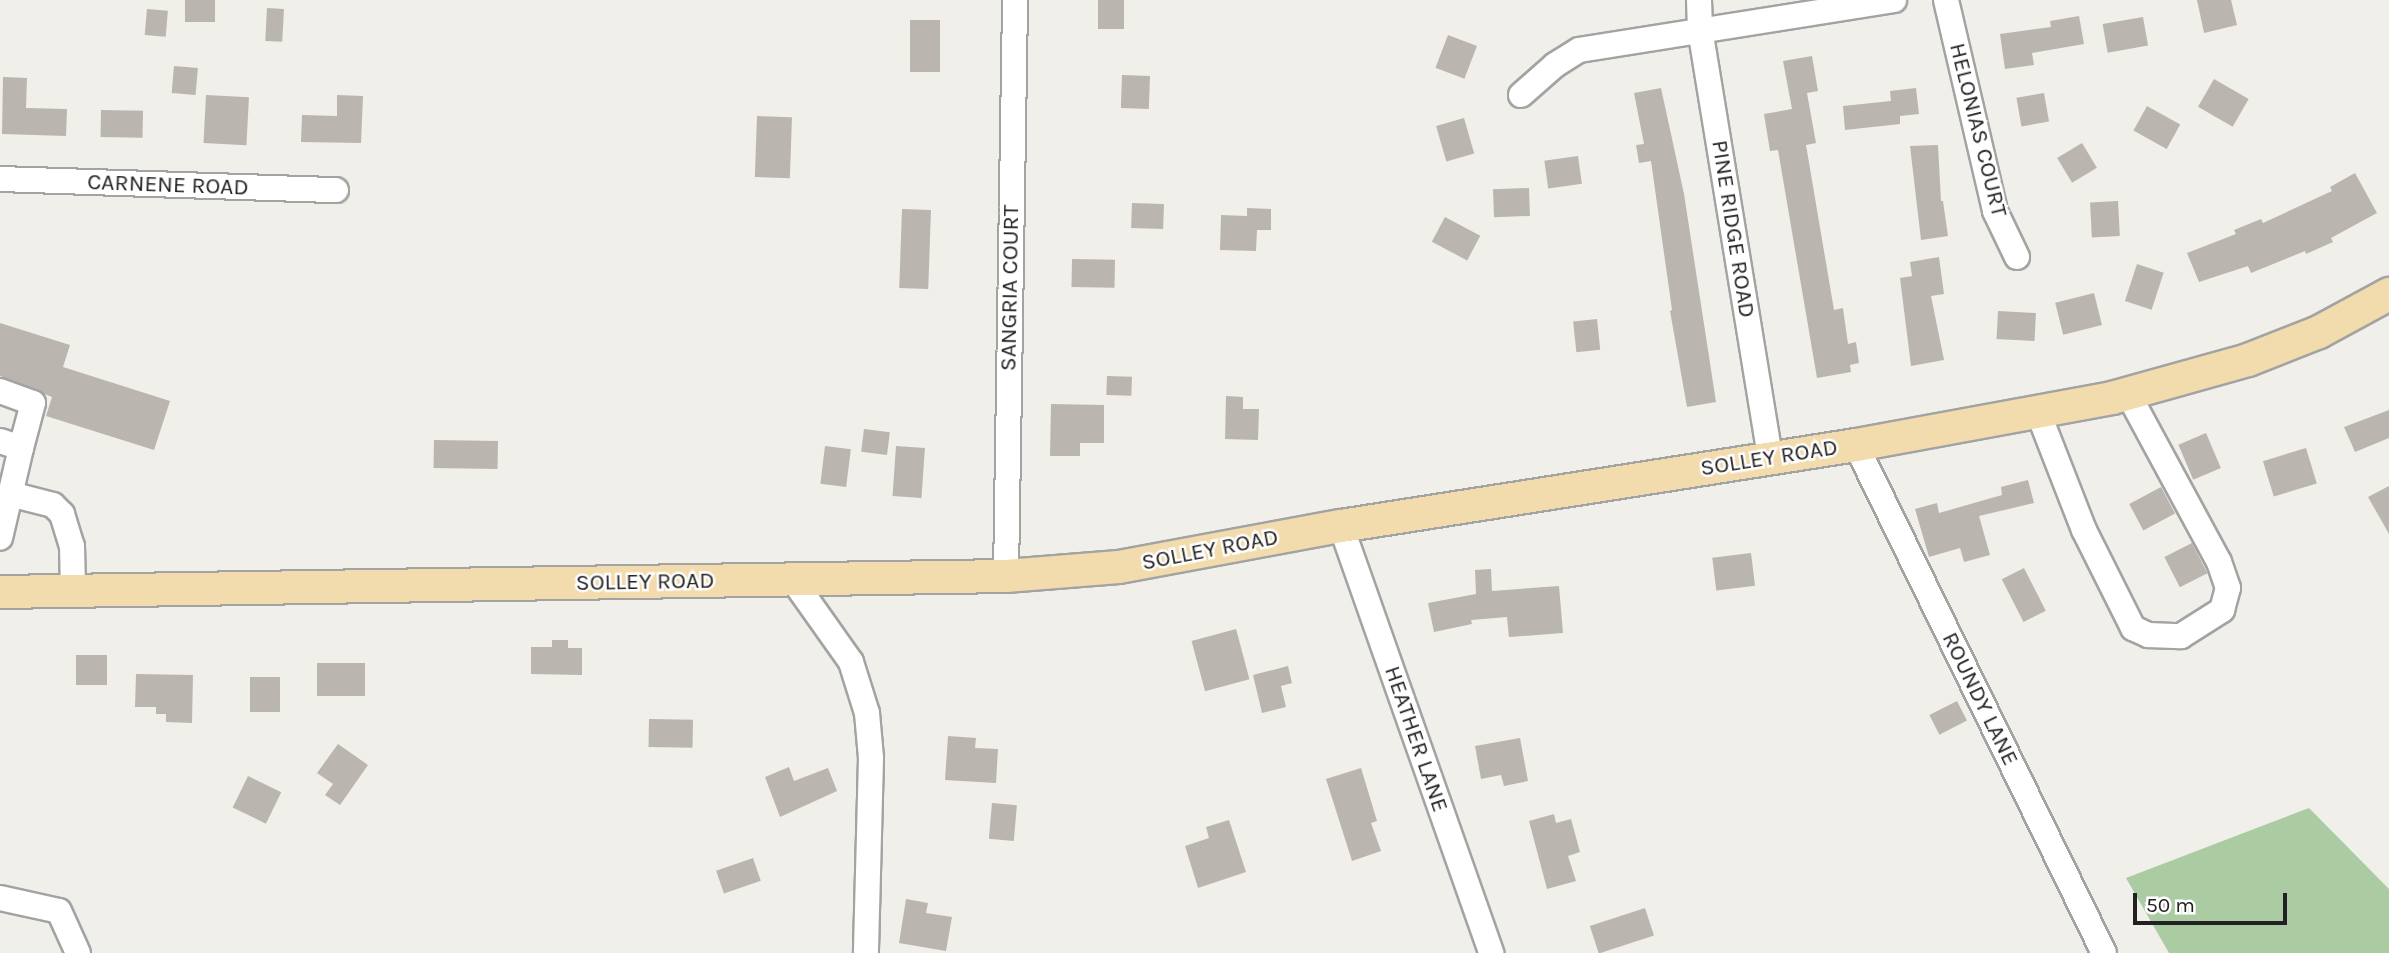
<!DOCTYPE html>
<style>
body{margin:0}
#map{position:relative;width:2389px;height:953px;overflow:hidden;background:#f1efea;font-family:Karla,sans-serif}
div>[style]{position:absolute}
.forest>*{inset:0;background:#abcba3}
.building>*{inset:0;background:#bab5af;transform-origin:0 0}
.roads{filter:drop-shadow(2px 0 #a3a3a3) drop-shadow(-2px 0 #a3a3a3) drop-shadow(0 2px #a3a3a3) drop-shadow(0 -2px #a3a3a3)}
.minor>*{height:24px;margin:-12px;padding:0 12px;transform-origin:12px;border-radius:12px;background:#fff}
.major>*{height:32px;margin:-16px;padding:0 16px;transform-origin:16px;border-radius:16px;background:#f2dbad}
span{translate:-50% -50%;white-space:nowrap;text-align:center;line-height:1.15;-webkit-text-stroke:5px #fff;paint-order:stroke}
.street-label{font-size:23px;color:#222}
.scale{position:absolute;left:2133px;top:893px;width:154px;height:32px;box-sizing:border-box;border:4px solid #222;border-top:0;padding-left:9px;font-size:21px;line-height:24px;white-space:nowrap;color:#222;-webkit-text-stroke:5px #fff;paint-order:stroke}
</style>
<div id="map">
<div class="forest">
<i style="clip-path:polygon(2309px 808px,2389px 889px,2389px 953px,2169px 953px,2126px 878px)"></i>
</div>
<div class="building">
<i style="left:185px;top:0;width:30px;height:22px"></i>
<i style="left:1098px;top:0;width:26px;height:29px"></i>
<i style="clip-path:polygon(2197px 0,2231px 0,2237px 25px,2204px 33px)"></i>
<i style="left:267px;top:8px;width:17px;height:33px;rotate:3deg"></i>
<i style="left:147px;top:9px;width:21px;height:26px;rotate:5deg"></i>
<i style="clip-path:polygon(2079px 16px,2084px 44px,2032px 53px,2034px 65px,2005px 69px,2000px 34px,2051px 27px,2050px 21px)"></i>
<i style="left:2143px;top:17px;width:29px;height:41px;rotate:80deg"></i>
<i style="left:910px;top:20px;width:30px;height:52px"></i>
<i style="left:1448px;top:35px;width:31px;height:35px;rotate:21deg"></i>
<i style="clip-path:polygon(1812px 56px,1818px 91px,1807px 93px,1816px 143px,1806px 145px,1834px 310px,1843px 308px,1848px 344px,1856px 342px,1859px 363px,1850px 365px,1851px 372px,1817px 378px,1778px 150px,1770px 151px,1764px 114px,1792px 109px,1783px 61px)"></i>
<i style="left:174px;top:66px;width:24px;height:27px;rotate:5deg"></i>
<i style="left:1122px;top:75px;width:28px;height:33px;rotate:2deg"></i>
<i style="clip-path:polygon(3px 77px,27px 78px,26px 108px,67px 109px,66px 136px,2px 134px)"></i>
<i style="left:2214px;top:79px;width:40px;height:32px;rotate:30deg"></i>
<i style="clip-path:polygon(1661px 88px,1684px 194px,1716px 402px,1687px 407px,1670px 311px,1672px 310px,1651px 161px,1639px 163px,1636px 145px,1644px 144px,1634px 93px)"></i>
<i style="clip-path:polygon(1916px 88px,1919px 114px,1900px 116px,1900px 124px,1845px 130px,1843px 106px,1891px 101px,1890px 91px)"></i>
<i style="left:2044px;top:93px;width:29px;height:28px;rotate:80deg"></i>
<i style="left:206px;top:95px;width:43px;height:48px;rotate:3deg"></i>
<i style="clip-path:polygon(337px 95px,363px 96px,361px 143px,301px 142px,302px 115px,337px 116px)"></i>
<i style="left:2147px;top:106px;width:38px;height:28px;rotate:29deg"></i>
<i style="left:101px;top:110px;width:42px;height:27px;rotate:1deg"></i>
<i style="left:757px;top:116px;width:35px;height:61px;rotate:2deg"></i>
<i style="left:1464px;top:118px;width:37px;height:29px;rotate:74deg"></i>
<i style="left:2082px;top:143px;width:29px;height:29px;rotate:59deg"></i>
<i style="clip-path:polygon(1938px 145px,1941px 201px,1943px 201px,1948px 236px,1921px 240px,1910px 146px)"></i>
<i style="left:1578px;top:156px;width:28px;height:34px;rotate:82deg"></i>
<i style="clip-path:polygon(2355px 173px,2377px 213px,2331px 238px,2333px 242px,2306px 254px,2305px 251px,2251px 273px,2248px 266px,2199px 282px,2187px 253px,2236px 234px,2234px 230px,2261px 219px,2263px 223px,2332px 191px,2330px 187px)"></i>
<i style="left:1529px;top:188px;width:28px;height:36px;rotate:88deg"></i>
<i style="left:2118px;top:201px;width:35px;height:28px;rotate:87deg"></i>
<i style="left:1132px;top:203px;width:32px;height:25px;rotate:2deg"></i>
<i style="clip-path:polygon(1247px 208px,1271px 209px,1271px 230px,1257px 230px,1256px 251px,1220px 250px,1221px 215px,1247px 216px)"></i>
<i style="left:902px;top:209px;width:29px;height:79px;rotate:2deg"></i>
<i style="left:1445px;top:217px;width:40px;height:28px;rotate:28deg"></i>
<i style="clip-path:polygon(1939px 257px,1944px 294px,1931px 296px,1944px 360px,1911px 366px,1900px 278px,1912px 276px,1910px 262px)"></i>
<i style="left:1072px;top:259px;width:43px;height:28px;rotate:1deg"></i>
<i style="left:2137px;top:264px;width:28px;height:39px;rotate:18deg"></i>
<i style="left:2094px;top:293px;width:33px;height:40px;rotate:76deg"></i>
<i style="left:1998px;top:311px;width:38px;height:28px;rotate:3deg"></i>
<i style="left:1597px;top:319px;width:31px;height:24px;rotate:84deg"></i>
<i style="clip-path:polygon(0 323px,70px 345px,63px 367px,170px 401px,154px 450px,46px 416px,52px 397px,0 376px)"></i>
<i style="left:1107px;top:376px;width:25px;height:19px;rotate:2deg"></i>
<i style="clip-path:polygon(1226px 396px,1243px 397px,1243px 409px,1259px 409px,1258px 440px,1225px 439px)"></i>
<i style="clip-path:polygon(1051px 404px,1104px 405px,1104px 443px,1080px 443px,1080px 456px,1050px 456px)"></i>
<i style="clip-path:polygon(2389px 410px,2389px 438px,2355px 452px,2344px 427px)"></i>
<i style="left:864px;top:429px;width:26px;height:23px;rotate:7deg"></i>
<i style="left:2206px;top:433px;width:38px;height:30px;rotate:67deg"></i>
<i style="left:434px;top:440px;width:64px;height:28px;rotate:1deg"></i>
<i style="left:825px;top:446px;width:26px;height:38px;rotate:7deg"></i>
<i style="left:896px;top:446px;width:29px;height:50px;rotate:4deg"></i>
<i style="left:2306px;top:448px;width:37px;height:45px;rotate:73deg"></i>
<i style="clip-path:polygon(2028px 480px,2034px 503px,1979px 516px,1990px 555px,1964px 562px,1960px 548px,1929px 557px,1915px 509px,1937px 503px,1939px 513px,2002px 495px,2001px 487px)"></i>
<i style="clip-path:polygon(2389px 486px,2389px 534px,2368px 497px)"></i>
<i style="left:2161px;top:487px;width:30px;height:36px;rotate:62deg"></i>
<i style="left:2192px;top:543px;width:34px;height:31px;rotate:63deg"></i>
<i style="left:1751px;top:553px;width:33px;height:39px;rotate:83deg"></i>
<i style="left:2024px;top:568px;width:48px;height:25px;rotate:63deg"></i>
<i style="clip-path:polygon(1491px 569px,1492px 591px,1559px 586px,1563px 633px,1509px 637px,1507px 617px,1471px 620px,1472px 624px,1434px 632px,1428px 603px,1476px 594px,1475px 570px)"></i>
<i style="left:1236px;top:629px;width:52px;height:46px;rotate:75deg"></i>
<i style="clip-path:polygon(552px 640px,568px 640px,568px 648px,582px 648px,582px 675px,531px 674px,531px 647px,552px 647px)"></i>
<i style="left:76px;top:655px;width:31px;height:30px"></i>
<i style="left:317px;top:663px;width:48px;height:33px"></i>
<i style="clip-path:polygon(1288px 666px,1292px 683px,1281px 686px,1286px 707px,1262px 713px,1253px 675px)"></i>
<i style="clip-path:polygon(136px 674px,193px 675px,192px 723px,166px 722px,166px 714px,156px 714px,156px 707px,135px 707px)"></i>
<i style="left:250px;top:677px;width:30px;height:35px"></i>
<i style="left:1957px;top:701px;width:22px;height:31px;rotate:63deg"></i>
<i style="left:649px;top:719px;width:44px;height:28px;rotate:1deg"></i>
<i style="clip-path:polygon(948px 736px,976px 738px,975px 748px,998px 749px,996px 783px,945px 780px)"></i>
<i style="clip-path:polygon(1520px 738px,1528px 781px,1504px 786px,1501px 775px,1481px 779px,1475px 746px)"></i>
<i style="clip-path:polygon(338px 744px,368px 765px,340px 805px,325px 795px,333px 784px,317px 773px)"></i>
<i style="clip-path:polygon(789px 767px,794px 781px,828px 768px,837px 791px,780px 817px,765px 777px)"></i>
<i style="clip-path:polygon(1361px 768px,1377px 821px,1371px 823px,1381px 851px,1352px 861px,1326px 779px)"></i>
<i style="left:248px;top:776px;width:37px;height:35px;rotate:26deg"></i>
<i style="left:992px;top:803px;width:25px;height:36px;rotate:5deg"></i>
<i style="clip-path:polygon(1554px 814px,1556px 823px,1571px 819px,1580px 852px,1568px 856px,1576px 881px,1547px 889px,1529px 821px)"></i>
<i style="clip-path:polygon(1229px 820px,1246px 872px,1198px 888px,1185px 846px,1209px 838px,1206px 827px)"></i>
<i style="left:753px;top:858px;width:24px;height:39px;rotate:71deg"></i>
<i style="clip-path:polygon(906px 899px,928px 903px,926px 913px,952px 917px,946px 951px,899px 943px)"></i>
<i style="left:1645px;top:908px;width:29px;height:58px;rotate:72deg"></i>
</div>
<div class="roads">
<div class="minor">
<i style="left:1699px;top:0;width:29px;rotate:88deg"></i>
<i style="left:1700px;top:29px;width:435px;rotate:80.7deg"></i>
<i style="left:1946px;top:0;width:217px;rotate:76.9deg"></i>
<i style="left:1995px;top:211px;width:51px;rotate:64.4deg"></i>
<i style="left:1521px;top:95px;width:45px;rotate:-41.4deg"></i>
<i style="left:1555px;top:65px;width:28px;rotate:-32deg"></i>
<i style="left:1579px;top:50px;width:319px;rotate:-9deg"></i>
<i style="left:0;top:179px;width:336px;rotate:1.9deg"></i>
<i style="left:0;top:391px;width:35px;rotate:20deg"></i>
<i style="left:33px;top:403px;width:47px;rotate:104.9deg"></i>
<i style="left:2038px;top:412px;width:127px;rotate:68.7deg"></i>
<i style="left:2084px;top:530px;width:110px;rotate:63.4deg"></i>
<i style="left:2133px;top:628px;width:17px;rotate:25deg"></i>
<i style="left:2148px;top:635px;width:33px;rotate:2deg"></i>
<i style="left:2181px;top:636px;width:49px;rotate:-32.4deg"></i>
<i style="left:2222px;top:610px;width:23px;rotate:-75deg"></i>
<i style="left:2228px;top:588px;width:28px;rotate:-109deg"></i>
<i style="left:2219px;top:562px;width:191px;rotate:-118.4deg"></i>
<i style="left:0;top:441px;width:22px;rotate:18deg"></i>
<i style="left:21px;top:448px;width:92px;rotate:103.1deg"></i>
<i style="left:1856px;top:445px;width:565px;rotate:63.98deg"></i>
<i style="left:10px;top:494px;width:44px;rotate:14.3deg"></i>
<i style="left:53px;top:505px;width:13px;rotate:45deg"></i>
<i style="left:62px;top:514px;width:34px;rotate:73deg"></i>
<i style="left:72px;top:546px;width:45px;rotate:88.7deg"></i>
<i style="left:1341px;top:526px;width:453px;rotate:70.6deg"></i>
<i style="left:1006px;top:576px;width:576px;rotate:-89.1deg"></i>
<i style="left:793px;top:580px;width:100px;rotate:54.7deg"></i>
<i style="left:851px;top:662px;width:53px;rotate:72.6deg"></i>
<i style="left:867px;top:713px;width:45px;rotate:84.9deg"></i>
<i style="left:871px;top:758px;width:195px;rotate:91.5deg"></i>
<i style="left:0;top:898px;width:60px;rotate:12.4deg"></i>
<i style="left:59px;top:911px;width:46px;rotate:65.7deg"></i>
</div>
<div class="major">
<i style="left:0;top:592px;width:1006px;rotate:-0.91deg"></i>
<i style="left:1006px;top:576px;width:113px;rotate:-4.6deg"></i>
<i style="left:1119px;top:567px;width:226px;rotate:-10.5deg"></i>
<i style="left:1341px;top:526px;width:521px;rotate:-8.94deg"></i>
<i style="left:1856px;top:445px;width:260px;rotate:-10.4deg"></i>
<i style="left:2112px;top:398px;width:141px;rotate:-15.6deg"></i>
<i style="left:2248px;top:360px;width:76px;rotate:-21.5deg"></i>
<i style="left:2319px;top:332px;width:80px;rotate:-28.5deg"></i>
</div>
</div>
<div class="street-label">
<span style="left:1978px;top:130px;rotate:76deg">HELONIAS COURT</span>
<span style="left:168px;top:185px;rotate:2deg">CARNENE ROAD</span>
<span style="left:1733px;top:229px;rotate:81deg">PINE RIDGE ROAD</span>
<span style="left:1010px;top:288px;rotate:-89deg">SANGRIA COURT</span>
<span style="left:1769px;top:458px;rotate:-9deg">SOLLEY ROAD</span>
<span style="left:1210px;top:550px;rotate:-11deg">SOLLEY ROAD</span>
<span style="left:645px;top:582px;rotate:-1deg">SOLLEY ROAD</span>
<span style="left:1980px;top:699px;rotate:64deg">ROUNDY LANE</span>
<span style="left:1416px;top:739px;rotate:71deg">HEATHER LANE</span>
</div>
<div class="scale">50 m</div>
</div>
